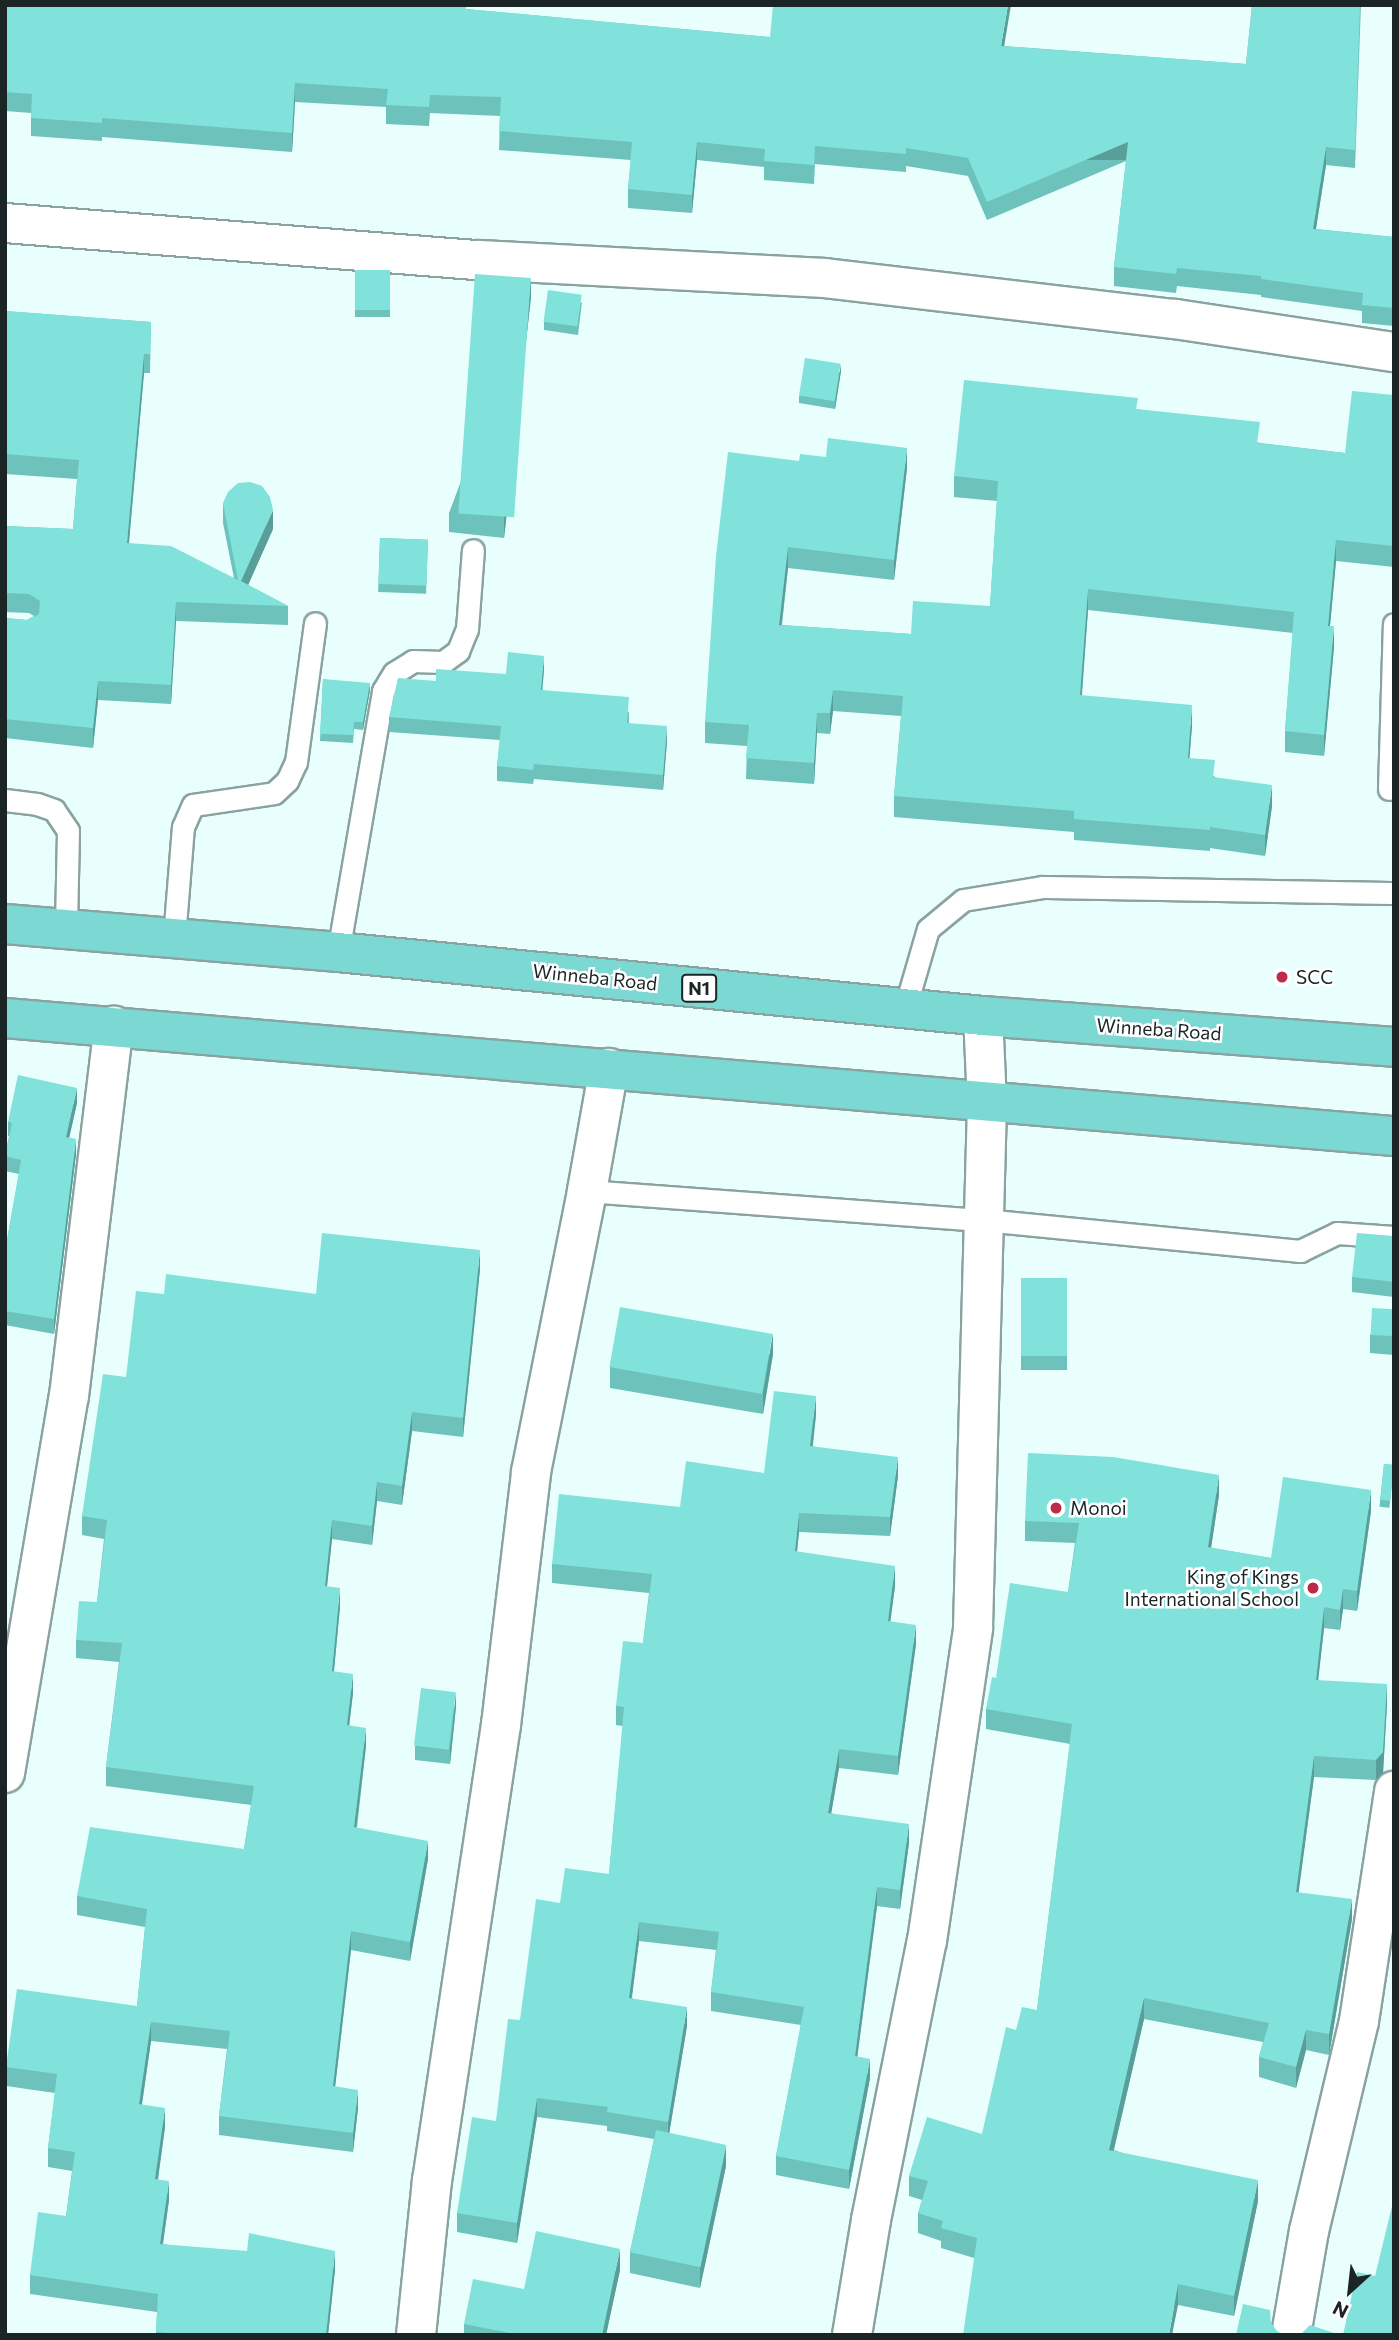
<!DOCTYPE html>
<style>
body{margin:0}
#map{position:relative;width:1399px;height:2340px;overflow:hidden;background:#e9fffd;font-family:Commissioner,sans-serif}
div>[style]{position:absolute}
.roads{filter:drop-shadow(2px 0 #89a3a1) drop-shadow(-2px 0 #89a3a1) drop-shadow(0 2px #89a3a1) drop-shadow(0 -2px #89a3a1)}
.service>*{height:21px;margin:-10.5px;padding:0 10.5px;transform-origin:10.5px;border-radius:10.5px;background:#fff}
.minor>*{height:38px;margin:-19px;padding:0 19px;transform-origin:19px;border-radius:19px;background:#fff}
.trunk>*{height:38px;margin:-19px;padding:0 19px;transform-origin:19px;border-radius:19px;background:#7cd8d3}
.wall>*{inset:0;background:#6ec2bc;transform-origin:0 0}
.shaded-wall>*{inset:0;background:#5a9e99;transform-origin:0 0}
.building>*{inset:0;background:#80e2db;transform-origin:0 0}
.dots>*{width:19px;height:19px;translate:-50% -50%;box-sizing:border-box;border:4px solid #fff;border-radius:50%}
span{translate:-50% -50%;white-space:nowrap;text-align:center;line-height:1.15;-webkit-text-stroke:5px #fff;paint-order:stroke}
.shield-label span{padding:2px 5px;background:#fff;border:2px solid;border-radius:5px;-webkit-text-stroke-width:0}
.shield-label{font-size:18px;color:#1b2525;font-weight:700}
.street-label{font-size:19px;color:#1b2525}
.poi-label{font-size:19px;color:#1b2525}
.left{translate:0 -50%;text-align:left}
.right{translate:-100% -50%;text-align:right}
.frame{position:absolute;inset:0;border:7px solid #1b2525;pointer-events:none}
.north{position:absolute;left:1315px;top:2256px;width:70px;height:70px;-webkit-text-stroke:5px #fff;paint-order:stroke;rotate:207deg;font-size:19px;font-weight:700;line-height:28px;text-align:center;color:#1b2525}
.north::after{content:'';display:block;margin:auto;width:24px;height:32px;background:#1b2525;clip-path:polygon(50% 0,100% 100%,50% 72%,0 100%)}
</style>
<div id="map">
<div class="roads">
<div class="service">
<i style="left:1389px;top:789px;width:165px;rotate:-88.3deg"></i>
<i style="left:5px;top:800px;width:32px;rotate:7deg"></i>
<i style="left:37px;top:804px;width:18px;rotate:19deg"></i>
<i style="left:54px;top:810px;width:25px;rotate:56deg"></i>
<i style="left:68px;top:831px;width:98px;rotate:91.2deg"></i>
<i style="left:174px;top:938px;width:111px;rotate:-85.4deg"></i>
<i style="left:183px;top:827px;width:24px;rotate:-66deg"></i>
<i style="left:193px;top:805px;width:82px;rotate:-8.4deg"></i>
<i style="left:274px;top:793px;width:18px;rotate:-43deg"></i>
<i style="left:287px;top:781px;width:21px;rotate:-65deg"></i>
<i style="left:296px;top:762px;width:140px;rotate:-82.2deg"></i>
<i style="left:338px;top:952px;width:265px;rotate:-80.2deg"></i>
<i style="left:383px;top:691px;width:21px;rotate:-59deg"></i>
<i style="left:394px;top:673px;width:22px;rotate:-32deg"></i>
<i style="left:413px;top:661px;width:30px;rotate:2deg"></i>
<i style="left:443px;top:662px;width:19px;rotate:-36deg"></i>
<i style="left:458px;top:651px;width:24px;rotate:-68deg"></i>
<i style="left:467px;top:629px;width:79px;rotate:-85.7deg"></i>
<i style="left:905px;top:1008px;width:82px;rotate:-73.8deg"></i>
<i style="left:928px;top:929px;width:45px;rotate:-39.6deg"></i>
<i style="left:963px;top:900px;width:80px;rotate:-9.3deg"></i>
<i style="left:1042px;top:887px;width:352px;rotate:1deg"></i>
<i style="left:587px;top:1191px;width:398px;rotate:4.2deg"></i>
<i style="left:984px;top:1220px;width:318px;rotate:5.6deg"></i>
<i style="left:1300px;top:1251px;width:41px;rotate:-25.9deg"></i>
<i style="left:1337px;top:1233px;width:57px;rotate:4deg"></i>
</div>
<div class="minor">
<i style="left:5px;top:223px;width:476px;rotate:4.5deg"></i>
<i style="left:480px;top:260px;width:345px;rotate:3deg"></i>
<i style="left:825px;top:278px;width:352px;rotate:6.7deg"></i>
<i style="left:1175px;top:319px;width:221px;rotate:8.6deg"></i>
<i style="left:5px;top:1773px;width:382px;rotate:-80.4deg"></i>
<i style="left:69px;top:1396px;width:373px;rotate:-83.1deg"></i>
<i style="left:416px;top:2335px;width:155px;rotate:-84.1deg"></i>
<i style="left:432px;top:2181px;width:461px;rotate:-81.4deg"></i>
<i style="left:501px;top:1725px;width:255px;rotate:-83.2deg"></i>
<i style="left:531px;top:1472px;width:287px;rotate:-78.7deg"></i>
<i style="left:587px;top:1191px;width:125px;rotate:-79.9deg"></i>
<i style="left:852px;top:2335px;width:117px;rotate:-80.6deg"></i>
<i style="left:871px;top:2220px;width:285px;rotate:-78.7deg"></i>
<i style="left:927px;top:1941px;width:316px;rotate:-81.6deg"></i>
<i style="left:973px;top:1628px;width:525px;rotate:-88.47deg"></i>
<i style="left:987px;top:1103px;width:87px;rotate:-92.6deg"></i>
<i style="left:1291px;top:2335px;width:106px;rotate:-80.2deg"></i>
<i style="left:1309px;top:2231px;width:216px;rotate:-76.6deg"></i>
<i style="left:1359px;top:2021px;width:233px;rotate:-81.3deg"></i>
</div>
<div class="trunk">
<i style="left:5px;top:924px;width:334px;rotate:4.8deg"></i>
<i style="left:338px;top:952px;width:648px;rotate:5.67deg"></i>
<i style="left:983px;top:1016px;width:412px;rotate:4.3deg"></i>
<i style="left:5px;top:1018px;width:1394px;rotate:4.86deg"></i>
</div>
</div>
<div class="wall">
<i style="clip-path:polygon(5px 5px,466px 9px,770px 37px,1004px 46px,1246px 64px,1252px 5px,1361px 5px,1355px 168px,1326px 165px,1316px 229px,1394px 237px,1394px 326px,1362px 323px,1362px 311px,1261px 297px,1261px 295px,1177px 286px,1176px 293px,1114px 286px,1114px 267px,1126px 161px,987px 220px,968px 176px,906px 166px,906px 172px,815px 164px,814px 184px,764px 180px,764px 167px,697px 160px,692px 213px,628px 208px,628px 189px,631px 160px,499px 150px,500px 116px,430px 113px,429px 126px,386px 124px,386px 107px,295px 102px,292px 152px,102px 137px,102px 141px,31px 136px,31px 113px,5px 111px)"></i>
<i style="left:355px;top:270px;width:35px;height:47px"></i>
<i style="clip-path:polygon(531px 297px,504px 538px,449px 532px,449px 513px)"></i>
<i style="clip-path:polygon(582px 302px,578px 335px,544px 330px,544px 322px)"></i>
<i style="clip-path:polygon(5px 311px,151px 322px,150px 373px,144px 373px,129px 543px,234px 578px,223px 523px,223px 503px,273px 529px,248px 585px,288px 606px,288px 625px,176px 621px,171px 704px,98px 700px,93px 748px,5px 738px,5px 618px,27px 620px,34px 616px,29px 613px,5px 612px,5px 526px,73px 529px,77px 479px,5px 474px)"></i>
<i style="clip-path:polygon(841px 371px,835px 409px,799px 403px,799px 396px)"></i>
<i style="clip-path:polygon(1394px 395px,1394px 567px,1336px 561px,1330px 626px,1334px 647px,1324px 756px,1285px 752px,1285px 731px,1293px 633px,1088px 610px,1082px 696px,1192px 726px,1189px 758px,1215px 777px,1272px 806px,1265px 856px,1210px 848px,1210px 851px,1074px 840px,1074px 832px,894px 817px,894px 796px,901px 716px,833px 711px,830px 734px,817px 733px,814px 784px,746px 779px,747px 746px,705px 743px,705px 722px,799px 461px,907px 468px,894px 580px,788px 568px,782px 625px,911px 634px,990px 606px,997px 501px,954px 497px,954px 476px,1138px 409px,1260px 443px,1345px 453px)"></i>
<i style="left:380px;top:538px;width:48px;height:54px;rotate:2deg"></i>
<i style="clip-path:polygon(544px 670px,542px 690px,629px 712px,629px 723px,667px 741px,663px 790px,534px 779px,533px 784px,497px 781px,497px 766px,500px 740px,389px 732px,389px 717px,436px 681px)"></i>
<i style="clip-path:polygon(323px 679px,370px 690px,363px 730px,354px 729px,353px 743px,320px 741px)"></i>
<i style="clip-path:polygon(77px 1103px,69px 1138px,76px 1154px,54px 1334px,5px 1325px,5px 1251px,19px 1174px,5px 1171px,5px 1156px,9px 1136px,8px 1136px,8px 1122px)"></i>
<i style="clip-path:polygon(1394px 1236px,1394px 1297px,1352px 1292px,1352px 1277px)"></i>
<i style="clip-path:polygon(480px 1269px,463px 1437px,412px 1431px,402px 1505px,377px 1501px,372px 1545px,332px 1539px,327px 1586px,340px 1607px,334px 1671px,353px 1693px,349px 1725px,366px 1746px,357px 1828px,428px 1859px,410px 1961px,351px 1950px,335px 2087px,358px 2108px,353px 2152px,219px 2135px,219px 2116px,227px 2049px,151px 2041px,142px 2105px,165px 2127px,158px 2180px,169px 2200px,163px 2244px,335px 2270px,328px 2335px,156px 2335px,157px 2312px,30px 2294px,30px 2275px,66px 2216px,72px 2171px,48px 2167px,48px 2148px,55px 2093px,6px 2086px,6px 2067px,137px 2006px,145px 1927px,77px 1915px,77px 1896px,244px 1849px,251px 1805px,106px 1786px,106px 1767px,119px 1662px,76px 1658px,76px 1640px,97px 1602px,104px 1539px,82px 1535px,82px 1516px,126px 1377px,164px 1294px,316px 1294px)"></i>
<i style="left:1021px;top:1278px;width:46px;height:92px"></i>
<i style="clip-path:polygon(1394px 1309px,1394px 1355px,1370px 1353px,1370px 1335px)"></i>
<i style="clip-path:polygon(773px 1354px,763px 1414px,610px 1388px,610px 1367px)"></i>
<i style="clip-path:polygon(816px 1415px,813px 1446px,898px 1476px,890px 1536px,799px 1532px,797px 1552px,895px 1586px,890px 1621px,916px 1644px,898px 1775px,839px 1768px,831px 1813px,909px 1843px,900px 1909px,877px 1906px,857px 2057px,870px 2078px,849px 2189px,776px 2175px,776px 2156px,801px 2025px,711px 2011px,711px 1992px,716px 1950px,639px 1941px,632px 1998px,687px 2026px,669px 2133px,726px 2166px,700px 2288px,630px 2273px,630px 2252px,654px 2139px,607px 2131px,607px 2126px,537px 2117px,517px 2243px,457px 2232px,457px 2213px,496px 2121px,520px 2020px,560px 1903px,609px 1874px,623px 1726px,616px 1725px,616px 1706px,643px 1643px,649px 1593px,552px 1583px,552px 1564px,680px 1507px,764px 1473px)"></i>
<i style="left:1384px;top:1464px;width:10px;height:43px;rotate:6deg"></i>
<i style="clip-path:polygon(1219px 1495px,1211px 1548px,1271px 1558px,1371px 1511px,1357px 1611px,1343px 1609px,1340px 1630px,1324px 1628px,1318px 1680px,1387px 1704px,1383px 1773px,1376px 1780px,1314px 1777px,1298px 1892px,1352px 1919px,1329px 2055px,1306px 2050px,1296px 2088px,1259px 2077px,1259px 2057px,1263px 2042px,1144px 2019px,1114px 2150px,1258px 2201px,1234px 2316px,1178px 2305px,974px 2258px,941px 2248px,941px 2241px,918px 2233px,918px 2213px,922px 2200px,909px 2196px,909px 2176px,982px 2134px,1016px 2030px,1037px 2010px,1070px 1744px,986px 1729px,986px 1709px,996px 1678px,1068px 1592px,1075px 1543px,1025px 1541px,1025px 1521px)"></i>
<i style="clip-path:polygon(456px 1706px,450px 1764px,415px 1760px,415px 1746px)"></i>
<i style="clip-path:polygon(620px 2270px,606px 2335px,464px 2335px,464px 2324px,524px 2289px)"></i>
</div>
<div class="shaded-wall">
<i style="clip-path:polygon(1008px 5px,1011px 5px,1001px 65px,1001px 46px)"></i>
<i style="clip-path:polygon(295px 83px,295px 102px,292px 152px,292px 133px)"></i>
<i style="clip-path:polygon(697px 142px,697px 160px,692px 213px,692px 195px)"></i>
<i style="left:1128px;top:142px;width:18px;height:153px;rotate:90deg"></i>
<i style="clip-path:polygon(1326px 147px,1326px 165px,1313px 247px,1313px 229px)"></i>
<i style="clip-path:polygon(531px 278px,531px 297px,504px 538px,504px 519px)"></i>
<i style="clip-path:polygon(144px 354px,144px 373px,127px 563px,127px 543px)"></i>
<i style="clip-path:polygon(841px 364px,841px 371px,835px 409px,835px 402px)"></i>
<i style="clip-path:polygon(907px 448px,907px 468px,894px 580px,894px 560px)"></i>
<i style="clip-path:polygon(273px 510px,273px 529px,241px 601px,241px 581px)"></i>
<i style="clip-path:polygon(1336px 540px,1336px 561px,1328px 647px,1328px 626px)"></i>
<i style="clip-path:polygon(788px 547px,788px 568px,779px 646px,779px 625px)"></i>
<i style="clip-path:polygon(1088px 589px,1088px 610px,1080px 716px,1080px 695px)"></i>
<i style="clip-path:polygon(176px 602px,176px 621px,171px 704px,171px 685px)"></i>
<i style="clip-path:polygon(1334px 626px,1334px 647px,1324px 756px,1324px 735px)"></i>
<i style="clip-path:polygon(544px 656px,544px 670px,541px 704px,541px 690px)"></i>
<i style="clip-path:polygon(98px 681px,98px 700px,93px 748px,93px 728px)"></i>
<i style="clip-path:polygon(370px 683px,370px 690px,363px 730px,363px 722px)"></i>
<i style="clip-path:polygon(833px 690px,833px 711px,830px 734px,830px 713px)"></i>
<i style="clip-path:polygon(1192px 705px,1192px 726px,1188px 778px,1188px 758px)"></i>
<i style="clip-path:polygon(817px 713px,817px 733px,814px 784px,814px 763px)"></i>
<i style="clip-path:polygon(667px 726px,667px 741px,663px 790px,663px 775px)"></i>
<i style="clip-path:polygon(1272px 785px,1272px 806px,1265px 856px,1265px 835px)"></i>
<i style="clip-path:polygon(77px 1088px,77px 1103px,66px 1152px,66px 1137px)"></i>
<i style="clip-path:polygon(76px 1139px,76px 1154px,54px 1334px,54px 1319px)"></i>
<i style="clip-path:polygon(480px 1250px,480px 1269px,463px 1437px,463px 1418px)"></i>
<i style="clip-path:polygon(773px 1333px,773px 1354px,763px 1414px,763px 1393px)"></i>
<i style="clip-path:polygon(816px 1396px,816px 1415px,810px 1465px,810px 1446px)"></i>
<i style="clip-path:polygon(412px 1412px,412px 1431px,402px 1505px,402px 1486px)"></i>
<i style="clip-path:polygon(898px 1457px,898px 1476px,890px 1536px,890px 1517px)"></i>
<i style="clip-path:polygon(1219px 1475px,1219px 1495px,1208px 1568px,1208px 1547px)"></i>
<i style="clip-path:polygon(377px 1482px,377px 1501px,372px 1545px,372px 1526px)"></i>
<i style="clip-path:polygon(1371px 1490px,1371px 1511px,1357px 1611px,1357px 1591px)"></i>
<i style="clip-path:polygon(799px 1513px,799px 1532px,795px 1570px,795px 1551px)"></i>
<i style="clip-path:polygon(332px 1520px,332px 1539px,325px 1605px,325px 1586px)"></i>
<i style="clip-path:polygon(895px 1566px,895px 1586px,888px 1640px,888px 1621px)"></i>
<i style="clip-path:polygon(340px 1588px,340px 1607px,332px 1690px,332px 1671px)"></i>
<i style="clip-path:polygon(1343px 1589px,1343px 1609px,1340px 1630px,1340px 1610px)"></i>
<i style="clip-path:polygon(1324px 1607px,1324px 1628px,1316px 1700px,1316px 1680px)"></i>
<i style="clip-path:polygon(916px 1625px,916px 1644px,898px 1775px,898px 1756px)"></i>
<i style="clip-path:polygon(353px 1674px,353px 1693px,347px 1744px,347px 1725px)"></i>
<i style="clip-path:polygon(1387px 1684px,1387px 1704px,1383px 1773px,1376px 1780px,1376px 1760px)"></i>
<i style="clip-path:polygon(456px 1692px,456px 1706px,450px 1764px,450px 1749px)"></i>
<i style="clip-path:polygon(366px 1728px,366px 1746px,354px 1846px,354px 1827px)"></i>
<i style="clip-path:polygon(839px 1749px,839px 1768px,828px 1832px,828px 1813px)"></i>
<i style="clip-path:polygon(1314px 1756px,1314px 1777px,1296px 1912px,1296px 1892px)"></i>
<i style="clip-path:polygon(909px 1824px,909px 1843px,900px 1909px,900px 1890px)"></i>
<i style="clip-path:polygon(428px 1841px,428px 1859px,410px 1961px,410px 1942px)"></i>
<i style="clip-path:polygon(877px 1887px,877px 1906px,855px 2075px,855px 2056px)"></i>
<i style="clip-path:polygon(1352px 1899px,1352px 1919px,1329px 2055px,1329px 2034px)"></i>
<i style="clip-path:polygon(639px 1922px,639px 1941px,629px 2017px,629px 1998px)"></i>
<i style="clip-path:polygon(351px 1931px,351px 1950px,333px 2105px,333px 2086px)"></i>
<i style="clip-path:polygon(1144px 1998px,1144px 2019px,1109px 2170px,1109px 2150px)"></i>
<i style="clip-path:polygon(687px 2007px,687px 2026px,668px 2141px,668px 2122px)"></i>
<i style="clip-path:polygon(151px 2022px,151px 2041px,139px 2123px,139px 2104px)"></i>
<i style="clip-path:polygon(1306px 2030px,1306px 2050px,1296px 2088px,1296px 2067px)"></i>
<i style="clip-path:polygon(870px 2059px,870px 2078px,849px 2189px,849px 2170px)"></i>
<i style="clip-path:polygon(358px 2090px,358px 2108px,353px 2152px,353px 2133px)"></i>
<i style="clip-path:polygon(537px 2098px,537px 2117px,517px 2243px,517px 2223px)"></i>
<i style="clip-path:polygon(165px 2108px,165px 2127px,155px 2198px,155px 2179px)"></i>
<i style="clip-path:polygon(726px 2145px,726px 2166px,700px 2288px,700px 2267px)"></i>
<i style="clip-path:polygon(1258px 2180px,1258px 2201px,1234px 2316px,1234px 2296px)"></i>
<i style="clip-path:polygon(169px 2181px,169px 2200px,160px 2263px,160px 2244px)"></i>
<i style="clip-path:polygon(620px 2249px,620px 2270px,606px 2335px,602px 2335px)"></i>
<i style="clip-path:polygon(335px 2251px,335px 2270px,328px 2335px,326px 2335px)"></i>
<i style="clip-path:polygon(1178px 2284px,1178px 2305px,1172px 2335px,1169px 2335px)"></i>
</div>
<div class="building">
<i style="clip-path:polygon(5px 5px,466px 5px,466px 9px,770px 37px,773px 5px,1008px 5px,1001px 46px,1246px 64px,1252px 5px,1360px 5px,1355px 150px,1326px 147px,1313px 229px,1394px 237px,1394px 308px,1362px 305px,1363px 293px,1261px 279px,1261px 276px,1177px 268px,1176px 274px,1114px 267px,1128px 142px,987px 202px,968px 158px,906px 148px,906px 154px,815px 146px,814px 165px,764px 161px,765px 149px,697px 142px,692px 195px,628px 189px,632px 142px,499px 131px,501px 97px,430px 95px,429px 107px,386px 105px,388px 89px,295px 83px,292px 133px,102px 118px,102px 123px,31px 118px,32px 94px,5px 92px)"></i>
<i style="left:355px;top:270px;width:35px;height:40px"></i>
<i style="left:475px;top:274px;width:56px;height:240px;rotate:4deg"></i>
<i style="left:548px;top:290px;width:34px;height:32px;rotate:8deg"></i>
<i style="clip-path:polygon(5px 311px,151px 322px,150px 354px,144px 354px,127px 543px,171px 546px,238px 580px,223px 503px,228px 492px,238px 483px,250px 482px,262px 486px,270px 497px,273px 510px,241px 581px,288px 606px,176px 602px,171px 685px,98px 681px,93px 728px,5px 719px,5px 618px,27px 620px,39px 614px,40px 601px,29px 594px,5px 593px,5px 526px,73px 529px,79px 460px,5px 454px)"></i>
<i style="left:805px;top:358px;width:36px;height:38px;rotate:9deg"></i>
<i style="clip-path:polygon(964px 380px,1138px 398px,1136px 409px,1260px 422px,1257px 443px,1345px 453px,1352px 391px,1394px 395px,1394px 546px,1336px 540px,1328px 626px,1334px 626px,1324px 735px,1285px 731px,1294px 612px,1088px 589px,1080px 695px,1192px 705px,1188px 758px,1215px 760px,1213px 777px,1272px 785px,1265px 835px,1210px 827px,1210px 830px,1074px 819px,1074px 811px,894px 796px,903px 696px,833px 690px,830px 713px,817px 713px,814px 763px,746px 758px,749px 725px,705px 722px,716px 556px,728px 452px,799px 461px,800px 454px,826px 457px,828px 438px,907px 448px,894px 560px,788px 547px,779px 625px,911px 634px,913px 601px,990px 606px,998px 481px,954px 476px)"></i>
<i style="left:380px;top:538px;width:48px;height:46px;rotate:2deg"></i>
<i style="clip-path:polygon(508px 652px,544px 656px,541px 690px,629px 697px,627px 723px,667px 726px,663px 775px,534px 764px,533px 770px,497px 766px,501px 726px,389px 717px,398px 678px,436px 681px,436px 669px,506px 674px)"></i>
<i style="clip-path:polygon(323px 679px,370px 683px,363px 722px,354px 722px,353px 735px,320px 734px)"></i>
<i style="clip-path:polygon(18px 1075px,77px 1088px,66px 1137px,76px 1139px,54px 1319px,5px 1311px,5px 1251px,21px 1160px,5px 1156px,12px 1123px,8px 1122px)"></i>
<i style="clip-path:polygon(322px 1233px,480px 1250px,463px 1418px,412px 1412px,402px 1486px,377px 1482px,372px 1526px,332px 1520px,325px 1586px,340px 1588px,332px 1671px,353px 1674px,347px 1725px,366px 1728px,354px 1827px,428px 1841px,410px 1942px,351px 1931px,333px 2086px,358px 2090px,353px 2133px,219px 2116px,230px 2031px,151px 2022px,139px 2104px,165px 2108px,155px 2179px,169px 2181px,160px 2244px,247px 2251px,249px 2233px,335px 2251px,326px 2335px,195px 2335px,156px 2332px,158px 2294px,30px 2275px,38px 2212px,66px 2216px,75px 2152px,48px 2148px,57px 2074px,6px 2067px,17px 1989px,137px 2006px,147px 1909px,77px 1896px,90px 1827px,244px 1849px,254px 1786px,106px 1767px,122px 1643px,76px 1640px,79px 1601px,97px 1602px,107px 1520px,82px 1516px,103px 1374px,126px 1377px,136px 1291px,164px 1294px,166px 1274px,316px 1294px)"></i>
<i style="clip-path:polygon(1357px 1233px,1394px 1236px,1394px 1282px,1352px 1277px)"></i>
<i style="left:1021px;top:1278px;width:46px;height:78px"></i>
<i style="left:620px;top:1307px;width:155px;height:61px;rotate:10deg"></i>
<i style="left:1372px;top:1308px;width:22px;height:27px;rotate:3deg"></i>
<i style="clip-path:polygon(774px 1391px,816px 1396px,810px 1446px,898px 1457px,890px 1517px,799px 1513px,795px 1551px,895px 1566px,888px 1621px,916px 1625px,898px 1756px,839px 1749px,828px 1813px,909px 1824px,900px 1890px,877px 1887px,855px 2056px,870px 2059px,849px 2170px,776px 2156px,804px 2007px,711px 1992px,719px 1932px,639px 1922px,629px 1998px,687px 2007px,668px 2122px,607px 2112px,608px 2107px,537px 2098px,517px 2223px,457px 2213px,472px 2117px,496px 2121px,508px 2019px,520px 2020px,536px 1899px,560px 1903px,565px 1868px,609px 1874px,624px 1707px,616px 1706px,623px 1641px,643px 1643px,652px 1574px,552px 1564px,559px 1494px,680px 1507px,686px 1461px,764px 1473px)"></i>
<i style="clip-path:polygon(1028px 1453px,1113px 1457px,1219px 1475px,1208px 1547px,1271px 1558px,1283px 1477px,1371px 1490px,1357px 1591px,1343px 1589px,1340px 1610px,1324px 1607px,1316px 1680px,1387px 1684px,1383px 1752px,1376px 1760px,1314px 1756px,1296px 1892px,1352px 1899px,1329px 2034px,1306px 2030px,1296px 2067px,1259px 2057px,1269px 2023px,1144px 1998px,1109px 2150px,1258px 2180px,1234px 2296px,1178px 2284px,1169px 2335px,963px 2335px,977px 2238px,941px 2228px,943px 2221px,918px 2213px,928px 2181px,909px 2176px,927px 2117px,982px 2134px,1006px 2027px,1016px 2030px,1022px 2007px,1037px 2010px,1072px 1724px,986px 1709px,992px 1677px,996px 1678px,1010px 1583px,1068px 1592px,1079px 1523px,1025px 1521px)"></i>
<i style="left:1384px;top:1464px;width:10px;height:36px;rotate:6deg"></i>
<i style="left:421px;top:1688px;width:35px;height:58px;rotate:7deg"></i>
<i style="left:656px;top:2130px;width:72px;height:125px;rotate:12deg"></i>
<i style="clip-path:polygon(1394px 2198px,1394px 2335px,1343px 2335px,1357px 2272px,1375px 2276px)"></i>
<i style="clip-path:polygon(536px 2231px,620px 2249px,602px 2335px,510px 2335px,510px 2333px,464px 2324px,473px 2279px,524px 2289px)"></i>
<i style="clip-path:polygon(1243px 2304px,1270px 2310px,1271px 2323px,1277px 2331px,1283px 2335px,1236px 2335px)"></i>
<i style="clip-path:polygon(1310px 2325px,1340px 2335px,1300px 2335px)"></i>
</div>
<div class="dots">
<i style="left:1282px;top:977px;background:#bc2b49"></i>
<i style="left:1056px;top:1508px;background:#bc2b49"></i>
<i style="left:1313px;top:1588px;background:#bc2b49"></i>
</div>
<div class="shield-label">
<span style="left:699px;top:988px">N1</span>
</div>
<div class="street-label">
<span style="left:595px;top:977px;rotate:6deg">Winneba Road</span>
<span style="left:1159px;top:1029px;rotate:4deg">Winneba Road</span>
</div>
<div class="poi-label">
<span class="left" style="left:1296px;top:977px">SCC</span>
<span class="left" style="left:1070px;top:1508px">Monoi</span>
<span class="right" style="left:1299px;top:1588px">King of Kings<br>International School</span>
</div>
<div class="frame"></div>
<div class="north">N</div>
</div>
